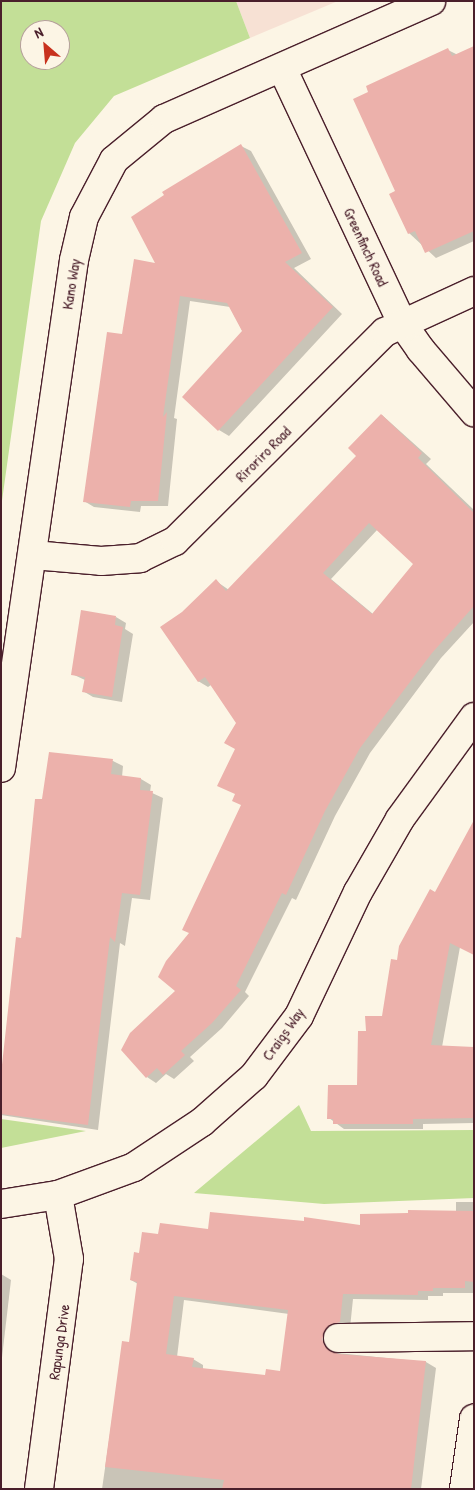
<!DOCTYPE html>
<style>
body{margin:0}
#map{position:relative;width:475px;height:1490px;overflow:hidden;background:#fcf5e5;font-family:"Patrick Hand",sans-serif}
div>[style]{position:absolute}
.built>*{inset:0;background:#f7e1d4}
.green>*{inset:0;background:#c3df97}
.shadow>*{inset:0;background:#0003}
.building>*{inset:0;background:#ecb1ab}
.roads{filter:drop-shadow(1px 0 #4a1f2b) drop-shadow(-1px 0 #4a1f2b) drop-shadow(0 1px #4a1f2b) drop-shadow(0 -1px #4a1f2b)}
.minor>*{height:28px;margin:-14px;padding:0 14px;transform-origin:14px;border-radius:14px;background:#fcf5e5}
span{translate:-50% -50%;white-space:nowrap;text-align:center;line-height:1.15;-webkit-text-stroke:4px #fcf5e5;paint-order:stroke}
.street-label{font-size:15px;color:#4a1f2b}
.frame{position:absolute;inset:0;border:2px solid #4a1f2b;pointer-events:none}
.north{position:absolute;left:20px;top:20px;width:50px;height:50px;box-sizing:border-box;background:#fcf5e5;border:1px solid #b59f9b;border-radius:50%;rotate:333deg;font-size:14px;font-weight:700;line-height:20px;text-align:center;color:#4a1f2b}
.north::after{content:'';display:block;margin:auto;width:18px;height:22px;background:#c8321e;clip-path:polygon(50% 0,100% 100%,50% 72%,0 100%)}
</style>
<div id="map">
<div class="built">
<i style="clip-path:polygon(236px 1px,338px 1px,250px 38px)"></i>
</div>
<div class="green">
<i style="clip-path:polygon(evenodd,1px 1px,236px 1px,250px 38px,114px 96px,75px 143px,41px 221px,1px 508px,1px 1px,30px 30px,60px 30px,60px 60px,30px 60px,30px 30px)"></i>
<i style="clip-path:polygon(299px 1105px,311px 1131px,474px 1130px,474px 1198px,324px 1204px,194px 1193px)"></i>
<i style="clip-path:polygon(1px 1119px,86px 1131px,1px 1148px)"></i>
</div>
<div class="shadow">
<i style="clip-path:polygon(474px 48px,474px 241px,436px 258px,409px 233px,397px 191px,448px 50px,458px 55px)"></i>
<i style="clip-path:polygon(241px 146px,251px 151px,311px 259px,294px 268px,342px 314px,229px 436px,219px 430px,243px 332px,230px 307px,190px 301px,174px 418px,177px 419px,168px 506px,141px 506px,140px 512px,94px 507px,84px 501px,124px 335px,157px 264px)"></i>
<i style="clip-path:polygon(evenodd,382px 415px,431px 459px,426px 464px,474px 510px,474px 622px,441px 658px,370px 753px,335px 816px,296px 900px,292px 898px,245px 992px,249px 996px,222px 1028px,190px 1057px,194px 1061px,174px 1079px,166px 1074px,156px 1083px,147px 1077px,177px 991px,191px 933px,242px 806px,236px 795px,238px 723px,211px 685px,208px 687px,198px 681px,183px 613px,216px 581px,229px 590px,358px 456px,382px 415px,378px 529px,414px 564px,373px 614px,331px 579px,378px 529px)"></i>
<i style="clip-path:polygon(116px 617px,126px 623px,125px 629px,133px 634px,122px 702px,93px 697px,83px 691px,85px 680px,72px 674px)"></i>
<i style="clip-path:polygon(50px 753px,113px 761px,123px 766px,122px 777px,141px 779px,151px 785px,150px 792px,163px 798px,150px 900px,132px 898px,125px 946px,120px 943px,98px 1130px,1px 1115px,1px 1083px,17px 938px,23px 939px)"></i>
<i style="clip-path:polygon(430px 891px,460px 947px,442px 1047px,474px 1047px,474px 1123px,423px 1124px,423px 1129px,344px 1129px,329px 1118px,358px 1086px,367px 1032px,383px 1018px,398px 962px)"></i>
<i style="clip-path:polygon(evenodd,456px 1202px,474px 1202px,474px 1293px,443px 1293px,443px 1296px,428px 1296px,428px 1300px,353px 1299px,350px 1328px,332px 1344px,337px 1353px,426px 1362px,436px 1368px,421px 1489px,102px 1489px,123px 1343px,130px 1344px,138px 1284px,131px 1280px,140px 1254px,159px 1235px,209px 1230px,361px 1227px,456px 1212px,456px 1202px,184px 1300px,289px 1314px,281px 1372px,266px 1377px,203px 1369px,203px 1365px,193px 1359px,177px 1357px,184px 1300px)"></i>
<i style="clip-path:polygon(1px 1274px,11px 1280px,1px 1366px)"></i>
</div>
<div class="building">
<i style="clip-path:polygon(474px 46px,474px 231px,425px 253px,415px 231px,408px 234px,389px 194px,395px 191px,353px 99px,368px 92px,366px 86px,448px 48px,452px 56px)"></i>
<i style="clip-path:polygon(241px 144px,302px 253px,285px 262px,333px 307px,218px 431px,182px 397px,242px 331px,227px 303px,180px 296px,163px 417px,167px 412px,158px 501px,131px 501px,130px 507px,83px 502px,107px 332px,122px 334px,134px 259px,155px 263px,131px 217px,164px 195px,162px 192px)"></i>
<i style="clip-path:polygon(evenodd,381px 414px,422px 453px,418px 458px,474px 513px,474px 606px,432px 653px,360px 748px,325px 811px,286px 895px,282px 893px,236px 986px,241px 990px,212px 1023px,181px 1051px,185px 1055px,163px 1075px,157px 1068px,146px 1078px,121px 1050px,130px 1033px,175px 991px,158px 977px,166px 961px,189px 933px,182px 930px,241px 805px,232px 801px,235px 794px,217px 786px,235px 749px,224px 743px,236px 723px,205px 677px,198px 682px,160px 627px,182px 612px,216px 579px,226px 591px,356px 456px,348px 448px,381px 414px,369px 523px,413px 564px,372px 614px,323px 573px,369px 523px)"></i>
<i style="clip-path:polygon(81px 610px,116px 616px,115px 625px,123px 627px,112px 697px,82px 692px,85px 677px,71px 675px)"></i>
<i style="clip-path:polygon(49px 752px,113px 759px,111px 774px,141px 778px,140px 790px,153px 791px,140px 895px,122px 893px,115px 942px,110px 937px,88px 1125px,1px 1114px,1px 1074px,16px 937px,21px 938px,35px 799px,42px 799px)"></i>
<i style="clip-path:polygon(474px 820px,474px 955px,450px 943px,431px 1045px,474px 1047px,474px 1118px,413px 1119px,413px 1124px,333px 1124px,333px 1119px,327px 1119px,328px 1085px,357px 1085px,358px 1031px,366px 1031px,365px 1016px,382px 1016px,391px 959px,397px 960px,399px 946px,430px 889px,435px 892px)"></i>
<i style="clip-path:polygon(evenodd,408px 1210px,474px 1211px,474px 1282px,465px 1281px,465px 1288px,433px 1288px,433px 1291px,418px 1291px,418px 1295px,343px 1294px,340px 1322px,330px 1325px,322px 1339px,325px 1346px,338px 1354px,426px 1361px,411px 1489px,222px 1489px,224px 1480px,105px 1467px,122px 1341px,129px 1342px,137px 1282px,130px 1280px,134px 1252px,139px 1253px,142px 1232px,158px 1234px,160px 1223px,208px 1229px,210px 1212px,304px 1221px,304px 1217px,360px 1225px,360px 1214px,408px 1213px,408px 1210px,174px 1296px,288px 1310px,280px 1371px,266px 1369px,265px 1375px,192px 1367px,194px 1358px,166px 1354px,174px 1296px)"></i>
</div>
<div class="roads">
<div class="minor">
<i style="left:282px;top:68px;width:282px;rotate:64.8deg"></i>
<i style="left:402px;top:323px;width:33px;rotate:55deg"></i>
<i style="left:421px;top:350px;width:82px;rotate:49.5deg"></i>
<i style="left:33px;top:555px;width:68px;rotate:5deg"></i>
<i style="left:101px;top:561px;width:39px;rotate:-4deg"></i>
<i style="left:140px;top:558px;width:39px;rotate:-26deg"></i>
<i style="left:175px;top:541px;width:296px;rotate:-44.9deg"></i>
<i style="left:385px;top:332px;width:98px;rotate:-24.7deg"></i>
<i style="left:1px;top:768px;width:513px;rotate:-81.82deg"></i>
<i style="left:74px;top:260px;width:44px;rotate:-76.9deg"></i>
<i style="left:84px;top:217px;width:64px;rotate:-62.2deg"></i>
<i style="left:114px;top:160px;width:65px;rotate:-39.4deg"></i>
<i style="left:164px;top:119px;width:292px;rotate:-23.8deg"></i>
<i style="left:1px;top:1204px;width:58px;rotate:-9deg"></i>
<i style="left:58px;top:1195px;width:81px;rotate:-20.2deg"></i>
<i style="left:134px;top:1167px;width:82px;rotate:-33.5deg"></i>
<i style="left:202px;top:1122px;width:69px;rotate:-41.5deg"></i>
<i style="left:254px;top:1076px;width:75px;rotate:-53.1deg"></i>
<i style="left:299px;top:1016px;width:137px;rotate:-64.6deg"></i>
<i style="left:358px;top:892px;width:84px;rotate:-60.1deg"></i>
<i style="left:400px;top:819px;width:126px;rotate:-54deg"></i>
<i style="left:338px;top:1338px;width:136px;rotate:-0.8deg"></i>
<i style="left:39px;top:1489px;width:232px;rotate:-82.6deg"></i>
<i style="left:69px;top:1259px;width:65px;rotate:-99.8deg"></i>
<i style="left:464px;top:1489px;width:71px;rotate:-81.9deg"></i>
</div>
</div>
<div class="street-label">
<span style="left:366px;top:247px;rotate:65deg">Greenfinch Road</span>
<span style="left:71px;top:284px;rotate:-81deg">Kano Way</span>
<span style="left:263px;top:454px;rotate:-45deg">Riroriro Road</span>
<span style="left:283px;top:1034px;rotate:-55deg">Craigs Way</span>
<span style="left:59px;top:1342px;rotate:-82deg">Rapunga Drive</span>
</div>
<div class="frame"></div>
<div class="north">N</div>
</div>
